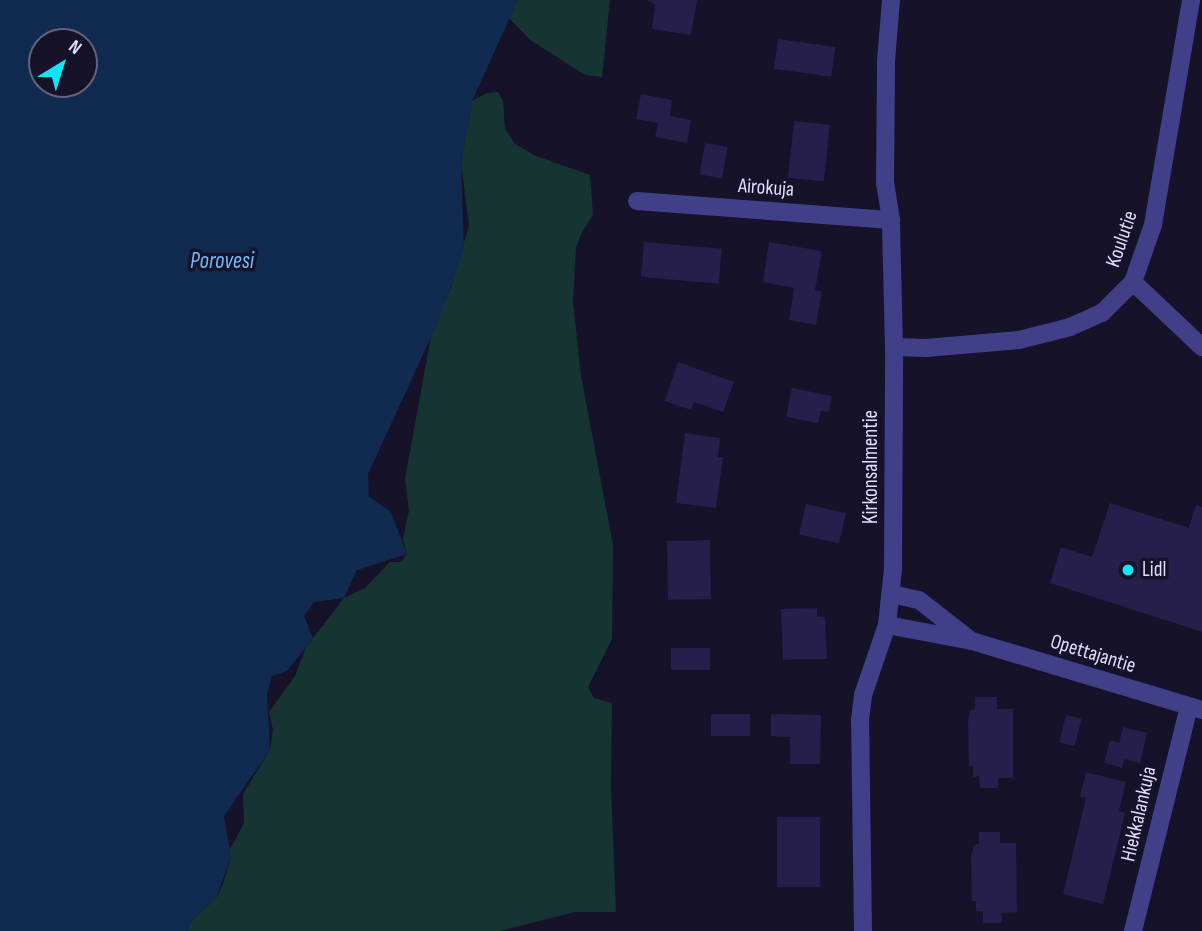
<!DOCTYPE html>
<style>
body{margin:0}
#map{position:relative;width:1202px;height:931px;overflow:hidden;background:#16122a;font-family:"Sofia Sans Condensed",sans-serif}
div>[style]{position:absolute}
.green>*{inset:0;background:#153432}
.water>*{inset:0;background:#112a4f}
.building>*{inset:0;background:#261e4b;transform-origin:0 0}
.street>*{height:18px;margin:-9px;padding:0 9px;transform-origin:9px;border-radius:9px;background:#403f88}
.dots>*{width:19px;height:19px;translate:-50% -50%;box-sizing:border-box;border:4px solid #16122a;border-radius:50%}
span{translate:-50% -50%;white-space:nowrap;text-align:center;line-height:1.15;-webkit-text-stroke:7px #16122a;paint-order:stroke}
.street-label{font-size:21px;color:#dfdcfe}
.poi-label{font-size:21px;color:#dfdcfe}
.left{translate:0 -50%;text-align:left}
.water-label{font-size:23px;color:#6ebcfa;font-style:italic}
.north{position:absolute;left:28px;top:28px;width:70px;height:70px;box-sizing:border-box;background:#16122a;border:2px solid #66637f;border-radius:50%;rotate:38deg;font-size:19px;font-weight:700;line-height:28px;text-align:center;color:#dfdcfe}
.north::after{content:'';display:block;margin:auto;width:24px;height:32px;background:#0fe5f7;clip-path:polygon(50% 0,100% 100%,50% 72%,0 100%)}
</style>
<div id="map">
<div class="green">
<i style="clip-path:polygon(502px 0,610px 0,602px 77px,585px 75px,530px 40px,510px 19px)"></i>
<i style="clip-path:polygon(498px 92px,503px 101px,505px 129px,515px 144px,536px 156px,590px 175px,593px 215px,582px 232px,576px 248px,573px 302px,581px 376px,613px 545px,612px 639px,588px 687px,594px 698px,612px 703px,611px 788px,616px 912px,575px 912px,500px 931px,187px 931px,192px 920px,216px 898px,223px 884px,231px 857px,229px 851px,244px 823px,243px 794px,270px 750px,273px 730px,269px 712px,295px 676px,306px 647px,344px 598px,365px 588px,390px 562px,401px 562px,407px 554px,403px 539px,409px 510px,405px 479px,433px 325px,450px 290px,469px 225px,461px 164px,472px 101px,487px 93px)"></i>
</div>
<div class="water">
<i style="clip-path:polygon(evenodd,0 0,518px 0,472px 101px,461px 164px,464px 249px,438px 322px,368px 474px,369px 497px,391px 512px,407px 554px,357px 570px,344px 598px,314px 602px,304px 616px,313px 638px,287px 671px,272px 676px,267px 694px,270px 750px,224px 816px,231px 857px,216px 898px,192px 920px,187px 931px,0 931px,0 0,42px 42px,84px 42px,84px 84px,42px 84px,42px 42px)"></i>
</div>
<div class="building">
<i style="clip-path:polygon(647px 0,697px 0,691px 35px,652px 29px,655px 5px)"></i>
<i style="left:778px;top:39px;width:58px;height:30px;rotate:8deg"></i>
<i style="clip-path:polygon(641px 94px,672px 100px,670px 116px,691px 120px,687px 143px,655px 137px,658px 123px,636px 119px)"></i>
<i style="left:794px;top:121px;width:36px;height:57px;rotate:6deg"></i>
<i style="left:705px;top:143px;width:23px;height:32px;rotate:10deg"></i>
<i style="left:644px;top:242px;width:78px;height:35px;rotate:5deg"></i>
<i style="clip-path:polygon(769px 242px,822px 251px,815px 290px,822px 291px,816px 325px,789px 320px,794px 288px,763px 282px)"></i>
<i style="clip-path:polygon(678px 362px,734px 382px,723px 412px,694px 402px,691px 410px,665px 401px)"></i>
<i style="clip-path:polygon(792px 388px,832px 396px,829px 412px,821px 411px,818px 423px,786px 417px)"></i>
<i style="clip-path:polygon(685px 433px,720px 438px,718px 457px,723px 457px,716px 508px,676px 503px)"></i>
<i style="clip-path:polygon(1110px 503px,1189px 528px,1196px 505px,1202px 507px,1202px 632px,1050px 583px,1061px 547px,1092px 557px)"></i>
<i style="left:806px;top:504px;width:41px;height:31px;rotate:13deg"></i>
<i style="left:710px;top:540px;width:59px;height:43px;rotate:89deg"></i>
<i style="clip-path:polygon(817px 608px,817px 617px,825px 617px,827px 659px,783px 660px,781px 609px)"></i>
<i style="left:671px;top:648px;width:39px;height:22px"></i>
<i style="clip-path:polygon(975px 697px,997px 697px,997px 709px,1013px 709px,1013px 778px,998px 778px,998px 788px,980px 788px,979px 776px,973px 777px,973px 766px,969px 766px,968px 722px,970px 710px,975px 710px)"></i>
<i style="left:711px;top:714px;width:39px;height:22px"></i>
<i style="clip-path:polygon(771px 714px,821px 715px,820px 764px,790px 764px,790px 737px,771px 736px)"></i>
<i style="left:1066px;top:715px;width:16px;height:28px;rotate:14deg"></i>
<i style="clip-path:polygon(1123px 727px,1147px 733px,1140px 763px,1124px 759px,1122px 768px,1104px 763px,1110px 740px,1119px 743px)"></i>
<i style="clip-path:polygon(1086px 772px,1126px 782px,1119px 811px,1125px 813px,1103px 904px,1063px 894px,1086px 798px,1080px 797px)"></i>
<i style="left:777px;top:817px;width:43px;height:70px"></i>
<i style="clip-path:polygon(979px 832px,1000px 832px,1000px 843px,1016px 843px,1017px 912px,1002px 913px,1002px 923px,983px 923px,983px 911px,976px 911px,976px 901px,972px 901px,971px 857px,974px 845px,979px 844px)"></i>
</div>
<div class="street">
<i style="left:637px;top:201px;width:255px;rotate:4.3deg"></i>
<i style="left:1133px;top:282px;width:95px;rotate:43.3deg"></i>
<i style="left:894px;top:347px;width:32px;rotate:2deg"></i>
<i style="left:926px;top:348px;width:93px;rotate:-4.9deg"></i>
<i style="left:1019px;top:340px;width:53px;rotate:-14.3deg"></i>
<i style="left:1070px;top:327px;width:35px;rotate:-24deg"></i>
<i style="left:1102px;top:313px;width:44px;rotate:-45deg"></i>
<i style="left:1133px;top:282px;width:60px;rotate:-70.7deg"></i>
<i style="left:1153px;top:225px;width:228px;rotate:-80.4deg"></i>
<i style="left:892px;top:594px;width:28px;rotate:13deg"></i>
<i style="left:919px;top:600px;width:63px;rotate:38deg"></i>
<i style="left:887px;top:625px;width:86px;rotate:10.7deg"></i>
<i style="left:972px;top:641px;width:240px;rotate:16.7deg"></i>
<i style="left:863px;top:931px;width:211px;rotate:-90.8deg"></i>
<i style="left:860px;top:720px;width:25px;rotate:-83deg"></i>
<i style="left:863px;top:695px;width:74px;rotate:-71.1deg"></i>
<i style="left:887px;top:625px;width:56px;rotate:-83.9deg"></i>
<i style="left:893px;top:569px;width:222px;rotate:-89.7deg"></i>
<i style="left:894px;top:347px;width:127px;rotate:-91.4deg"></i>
<i style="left:891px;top:220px;width:37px;rotate:-99deg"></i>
<i style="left:885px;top:183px;width:122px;rotate:-89.5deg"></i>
<i style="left:886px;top:61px;width:61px;rotate:-85.3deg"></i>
<i style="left:1133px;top:931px;width:231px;rotate:-76deg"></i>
</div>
<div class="dots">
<i style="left:1128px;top:570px;background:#0fe5f7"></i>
</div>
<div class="street-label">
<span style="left:766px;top:188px;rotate:4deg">Airokuja</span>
<span style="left:1122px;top:239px;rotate:-71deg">Koulutie</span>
<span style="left:871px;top:467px;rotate:-90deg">Kirkonsalmentie</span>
<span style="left:1093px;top:654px;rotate:17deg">Opettajantie</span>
<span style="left:1139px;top:814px;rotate:-77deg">Hiekkalankuja</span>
</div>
<div class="poi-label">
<span class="left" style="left:1142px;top:570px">Lidl</span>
</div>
<div class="water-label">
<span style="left:222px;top:261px">Porovesi</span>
</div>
<div class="north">N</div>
</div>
